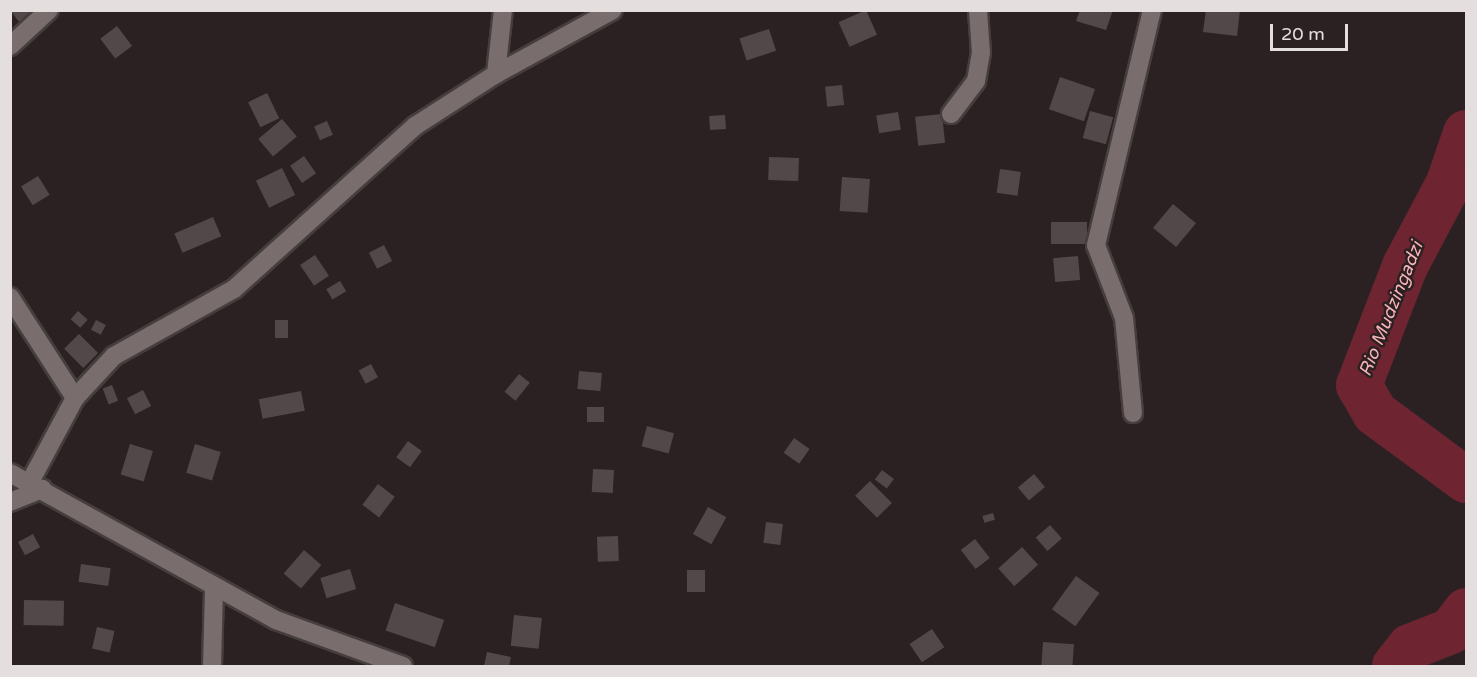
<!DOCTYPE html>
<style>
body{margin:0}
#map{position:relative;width:1477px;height:677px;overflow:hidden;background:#2c2122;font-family:"Varela Round",sans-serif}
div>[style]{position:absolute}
.river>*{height:46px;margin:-23px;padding:0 23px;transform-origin:23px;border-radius:23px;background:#6e2531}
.building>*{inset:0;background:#534849;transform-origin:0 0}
.roads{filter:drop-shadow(2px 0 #463e3e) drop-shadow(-2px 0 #463e3e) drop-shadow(0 2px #463e3e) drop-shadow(0 -2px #463e3e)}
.minor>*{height:18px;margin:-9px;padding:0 9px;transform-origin:9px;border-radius:9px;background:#796d6e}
span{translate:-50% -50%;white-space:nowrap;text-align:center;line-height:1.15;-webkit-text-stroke:5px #2c2122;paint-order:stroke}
.water-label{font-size:18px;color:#f8b3b9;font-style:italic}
.frame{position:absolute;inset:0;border:12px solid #e5dede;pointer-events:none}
.scale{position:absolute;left:1270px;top:24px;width:78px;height:27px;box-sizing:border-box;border:3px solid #e5dede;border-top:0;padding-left:8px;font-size:18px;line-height:21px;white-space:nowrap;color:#e5dede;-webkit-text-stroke:4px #2c2122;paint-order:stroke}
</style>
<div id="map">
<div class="river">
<i style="left:1466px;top:133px;width:53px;rotate:108.8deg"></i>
<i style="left:1449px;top:183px;width:94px;rotate:117.9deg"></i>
<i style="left:1405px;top:266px;width:128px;rotate:111.1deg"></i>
<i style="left:1359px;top:385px;width:32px;rotate:60deg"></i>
<i style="left:1375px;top:413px;width:113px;rotate:36.4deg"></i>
<i style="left:1395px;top:666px;width:24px;rotate:-52deg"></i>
<i style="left:1410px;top:647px;width:44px;rotate:-21.3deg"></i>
<i style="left:1451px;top:631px;width:25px;rotate:-53deg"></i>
</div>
<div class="building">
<i style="clip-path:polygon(10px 10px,37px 10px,23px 27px)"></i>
<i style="left:866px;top:10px;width:27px;height:30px;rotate:66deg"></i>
<i style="clip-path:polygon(1080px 10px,1113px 10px,1106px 30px,1076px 21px)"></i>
<i style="clip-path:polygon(1206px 10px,1240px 10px,1237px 36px,1203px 32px)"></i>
<i style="left:117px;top:26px;width:25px;height:21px;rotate:53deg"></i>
<i style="left:769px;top:29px;width:23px;height:31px;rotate:72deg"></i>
<i style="left:1060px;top:77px;width:37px;height:34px;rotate:19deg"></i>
<i style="left:842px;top:85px;width:20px;height:17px;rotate:84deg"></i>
<i style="left:267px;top:93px;width:28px;height:21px;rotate:64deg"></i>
<i style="left:1090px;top:111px;width:24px;height:28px;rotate:15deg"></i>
<i style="left:898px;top:112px;width:18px;height:22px;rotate:81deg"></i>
<i style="left:942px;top:114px;width:29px;height:27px;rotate:84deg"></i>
<i style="left:725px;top:115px;width:14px;height:16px;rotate:86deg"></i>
<i style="left:282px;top:119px;width:23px;height:31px;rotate:50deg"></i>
<i style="left:327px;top:121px;width:15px;height:14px;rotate:67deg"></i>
<i style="left:304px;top:156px;width:21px;height:17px;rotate:55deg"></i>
<i style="left:769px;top:157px;width:30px;height:23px;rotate:2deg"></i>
<i style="left:282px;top:168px;width:30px;height:29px;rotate:64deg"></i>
<i style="left:1000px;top:169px;width:21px;height:24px;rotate:8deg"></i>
<i style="left:38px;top:176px;width:22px;height:20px;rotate:58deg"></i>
<i style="left:842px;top:177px;width:28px;height:34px;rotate:4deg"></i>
<i style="left:1173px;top:204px;width:30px;height:31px;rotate:40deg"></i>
<i style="left:213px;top:217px;width:21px;height:42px;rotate:67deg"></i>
<i style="left:1051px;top:222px;width:36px;height:22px"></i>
<i style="left:384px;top:245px;width:18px;height:17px;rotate:63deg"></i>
<i style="left:315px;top:255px;width:25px;height:18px;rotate:56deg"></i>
<i style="left:1078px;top:256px;width:24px;height:25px;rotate:85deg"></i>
<i style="left:340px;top:281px;width:12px;height:16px;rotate:59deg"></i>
<i style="left:78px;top:311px;width:13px;height:11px;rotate:42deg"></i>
<i style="left:96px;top:320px;width:11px;height:11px;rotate:27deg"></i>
<i style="left:275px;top:320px;width:13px;height:18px"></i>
<i style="left:79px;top:334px;width:27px;height:21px;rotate:45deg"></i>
<i style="left:371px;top:364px;width:15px;height:14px;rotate:62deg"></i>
<i style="left:579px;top:371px;width:23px;height:18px;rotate:5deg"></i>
<i style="left:519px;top:374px;width:14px;height:23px;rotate:39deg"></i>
<i style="left:112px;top:385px;width:17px;height:10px;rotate:69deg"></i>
<i style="left:143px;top:390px;width:18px;height:18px;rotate:63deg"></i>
<i style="left:301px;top:391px;width:20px;height:43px;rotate:79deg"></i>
<i style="left:604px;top:407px;width:15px;height:17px;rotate:90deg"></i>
<i style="left:647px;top:426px;width:28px;height:21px;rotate:15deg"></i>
<i style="left:794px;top:438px;width:19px;height:18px;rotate:35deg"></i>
<i style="left:408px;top:441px;width:17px;height:20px;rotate:36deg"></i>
<i style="left:130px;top:444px;width:24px;height:32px;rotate:17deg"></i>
<i style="left:195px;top:444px;width:27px;height:30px;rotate:17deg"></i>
<i style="left:593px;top:469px;width:21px;height:23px;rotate:3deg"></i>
<i style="left:882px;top:470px;width:15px;height:12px;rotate:37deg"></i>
<i style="left:1034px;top:474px;width:17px;height:21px;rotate:50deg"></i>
<i style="left:870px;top:481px;width:31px;height:21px;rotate:45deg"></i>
<i style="left:378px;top:484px;width:21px;height:26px;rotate:37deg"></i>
<i style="left:708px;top:507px;width:21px;height:31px;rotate:29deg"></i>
<i style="left:993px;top:513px;width:7px;height:11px;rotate:74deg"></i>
<i style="left:766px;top:522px;width:17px;height:21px;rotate:7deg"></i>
<i style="left:1050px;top:525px;width:18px;height:19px;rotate:49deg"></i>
<i style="left:33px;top:534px;width:15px;height:17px;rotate:62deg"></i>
<i style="left:618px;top:536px;width:25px;height:21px;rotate:88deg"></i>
<i style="left:975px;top:539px;width:24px;height:18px;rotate:52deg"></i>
<i style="left:1022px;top:547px;width:24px;height:32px;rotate:48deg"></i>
<i style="left:304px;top:550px;width:23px;height:31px;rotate:41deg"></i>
<i style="left:81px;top:564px;width:30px;height:18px;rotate:8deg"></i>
<i style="left:350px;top:569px;width:21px;height:31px;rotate:73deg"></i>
<i style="left:687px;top:570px;width:18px;height:22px"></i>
<i style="left:1076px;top:576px;width:29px;height:41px;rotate:36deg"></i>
<i style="left:24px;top:600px;width:40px;height:25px;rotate:1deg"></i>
<i style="left:395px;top:603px;width:52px;height:29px;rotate:19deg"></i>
<i style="left:514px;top:615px;width:28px;height:31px;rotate:6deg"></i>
<i style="left:97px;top:627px;width:18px;height:22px;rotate:13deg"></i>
<i style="left:932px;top:629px;width:22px;height:27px;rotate:56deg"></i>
<i style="left:1043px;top:642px;width:31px;height:24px;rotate:4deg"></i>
<i style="clip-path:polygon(487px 652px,511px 657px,509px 666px,484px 666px)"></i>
</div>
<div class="roads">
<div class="minor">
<i style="left:10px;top:46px;width:53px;rotate:-42.7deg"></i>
<i style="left:496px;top:74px;width:64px;rotate:-83.8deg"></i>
<i style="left:951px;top:114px;width:41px;rotate:-52.9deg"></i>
<i style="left:976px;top:81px;width:28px;rotate:-80deg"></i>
<i style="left:981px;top:53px;width:43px;rotate:-94deg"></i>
<i style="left:10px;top:297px;width:120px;rotate:57.2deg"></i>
<i style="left:1133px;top:413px;width:95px;rotate:-95.4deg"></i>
<i style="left:1124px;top:318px;width:78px;rotate:-111deg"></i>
<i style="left:1096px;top:245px;width:242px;rotate:-76.6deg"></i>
<i style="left:10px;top:473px;width:304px;rotate:28.9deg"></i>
<i style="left:276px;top:620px;width:135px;rotate:19.9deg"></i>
<i style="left:30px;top:482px;width:95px;rotate:-61.8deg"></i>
<i style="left:75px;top:398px;width:57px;rotate:-47.1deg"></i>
<i style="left:114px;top:356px;width:137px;rotate:-29.2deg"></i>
<i style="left:234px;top:289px;width:244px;rotate:-42deg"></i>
<i style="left:415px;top:126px;width:96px;rotate:-32.7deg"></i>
<i style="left:496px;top:74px;width:133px;rotate:-28.7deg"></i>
<i style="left:10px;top:502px;width:35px;rotate:-22deg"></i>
<i style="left:212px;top:666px;width:79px;rotate:-88.5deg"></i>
</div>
</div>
<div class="water-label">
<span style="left:1391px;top:309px;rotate:-68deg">Rio Mudzingadzi</span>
</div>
<div class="frame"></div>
<div class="scale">20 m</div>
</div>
